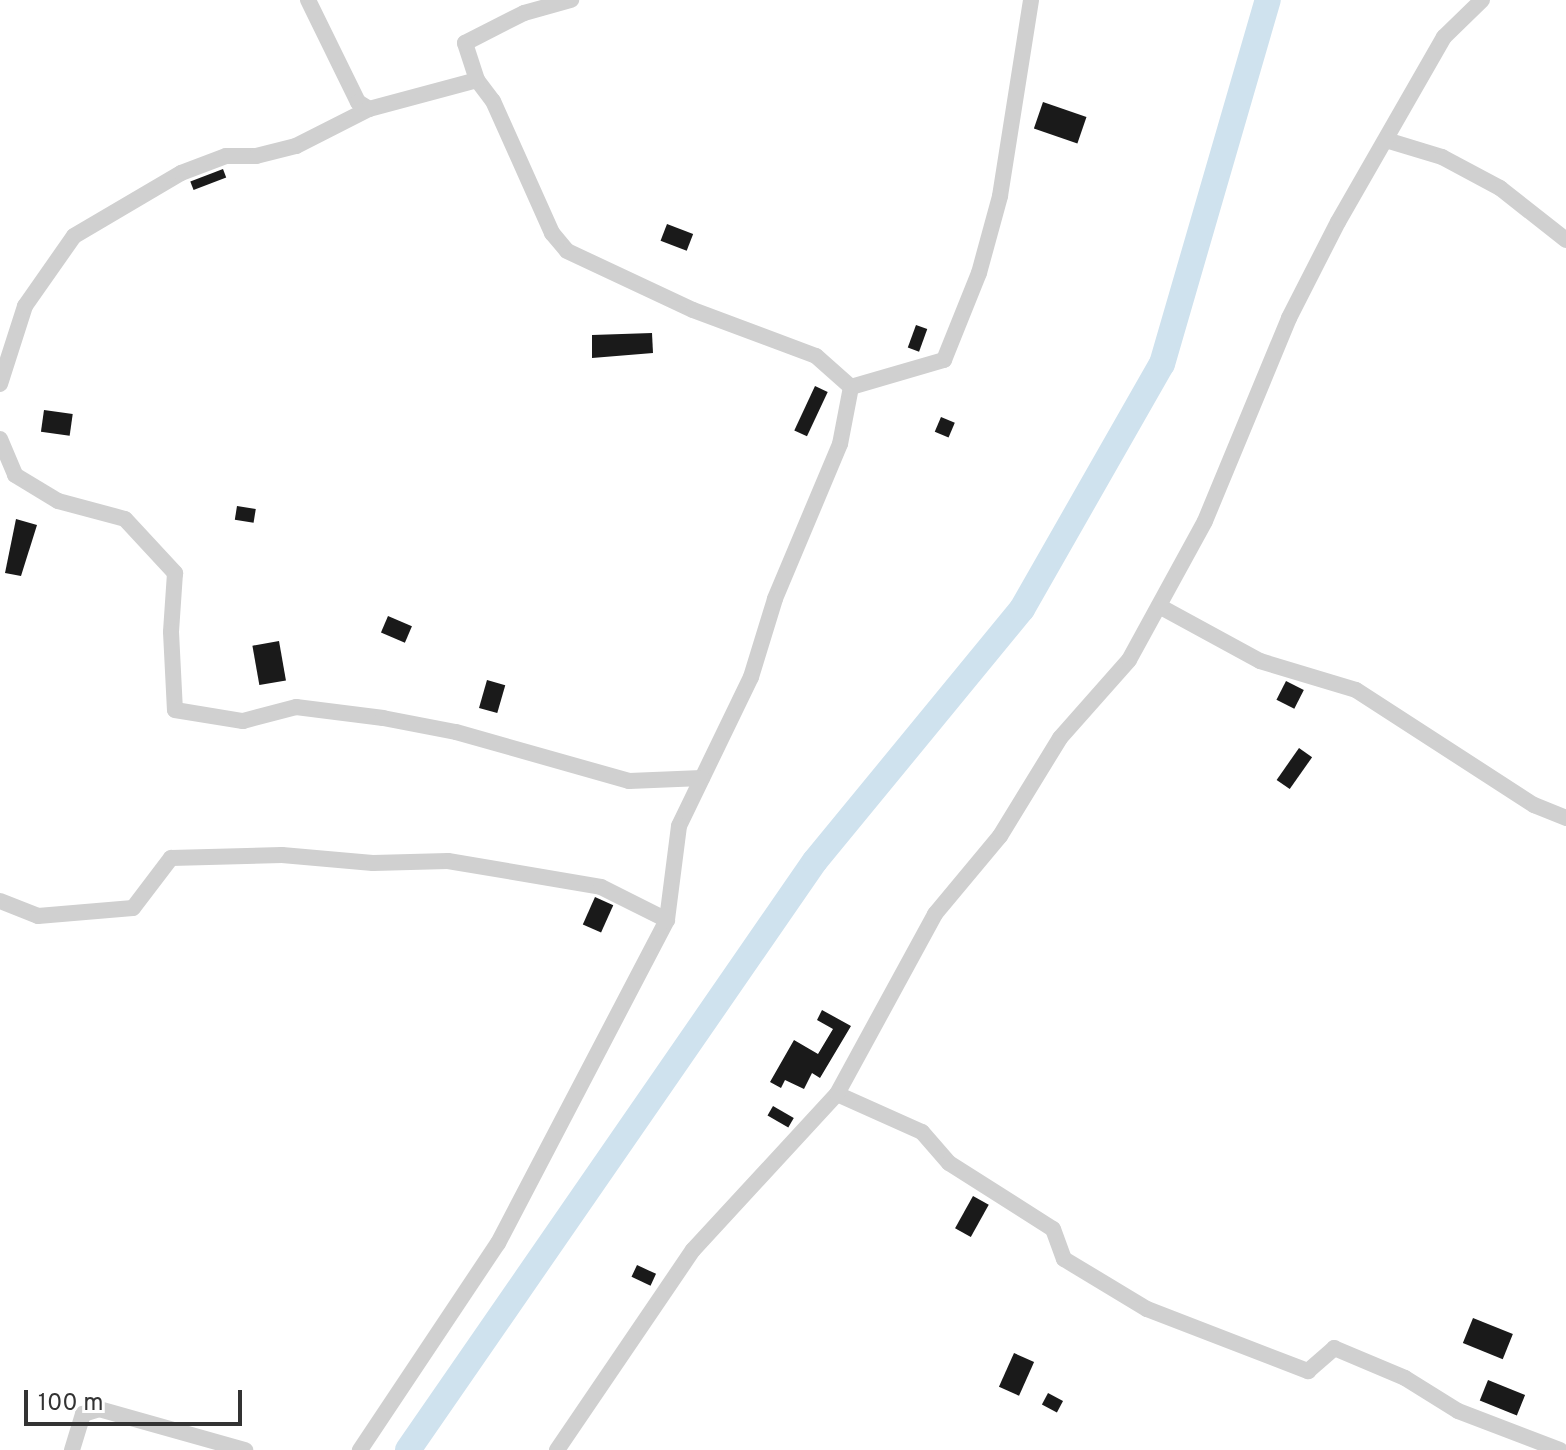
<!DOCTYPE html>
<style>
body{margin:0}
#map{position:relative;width:1566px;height:1450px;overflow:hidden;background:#fff;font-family:Overpass,sans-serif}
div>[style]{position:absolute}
.river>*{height:26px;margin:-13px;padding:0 13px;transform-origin:13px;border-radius:13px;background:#cfe2ee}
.building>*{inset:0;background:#1a1a1a;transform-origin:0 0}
.minor>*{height:16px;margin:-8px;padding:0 8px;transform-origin:8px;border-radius:8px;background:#d0d0d0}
span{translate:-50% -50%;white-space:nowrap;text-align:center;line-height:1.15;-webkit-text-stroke:8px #fff;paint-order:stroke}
.scale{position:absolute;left:24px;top:1390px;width:218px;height:36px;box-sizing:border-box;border:4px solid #333;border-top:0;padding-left:10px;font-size:24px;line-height:28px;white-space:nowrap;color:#333;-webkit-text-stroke:6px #fff;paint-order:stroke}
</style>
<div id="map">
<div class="river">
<i style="left:408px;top:1450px;width:716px;rotate:-55.36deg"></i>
<i style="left:815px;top:861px;width:326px;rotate:-50.6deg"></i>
<i style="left:1022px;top:609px;width:282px;rotate:-60.3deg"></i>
<i style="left:1162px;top:364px;width:379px;rotate:-73.8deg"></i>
</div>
<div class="building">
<i style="left:1043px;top:102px;width:46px;height:28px;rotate:19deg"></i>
<i style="left:223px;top:169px;width:9px;height:35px;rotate:69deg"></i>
<i style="left:667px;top:224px;width:28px;height:18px;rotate:21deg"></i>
<i style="left:916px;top:325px;width:12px;height:24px;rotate:20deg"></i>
<i style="clip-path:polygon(652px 333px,653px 353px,592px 358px,592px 335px)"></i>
<i style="left:815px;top:386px;width:14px;height:49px;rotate:25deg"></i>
<i style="left:44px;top:410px;width:29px;height:22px;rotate:8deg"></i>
<i style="left:941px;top:417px;width:15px;height:16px;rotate:23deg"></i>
<i style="left:237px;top:506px;width:19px;height:14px;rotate:9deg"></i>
<i style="clip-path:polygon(16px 519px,37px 525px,21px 576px,5px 573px)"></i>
<i style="left:388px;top:616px;width:26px;height:18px;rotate:23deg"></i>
<i style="left:279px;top:641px;width:40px;height:27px;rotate:80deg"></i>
<i style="left:487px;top:680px;width:19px;height:29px;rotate:16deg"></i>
<i style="left:1286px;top:681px;width:20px;height:21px;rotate:27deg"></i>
<i style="left:1299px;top:748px;width:16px;height:39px;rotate:35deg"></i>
<i style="left:595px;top:897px;width:20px;height:30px;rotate:24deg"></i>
<i style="clip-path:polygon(822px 1010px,851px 1026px,820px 1078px,812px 1073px,804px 1089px,785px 1080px,781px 1088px,770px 1082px,794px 1040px,818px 1054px,833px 1029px,817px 1020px)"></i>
<i style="left:773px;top:1106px;width:24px;height:11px;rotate:30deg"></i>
<i style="left:973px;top:1196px;width:18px;height:37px;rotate:29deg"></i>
<i style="left:637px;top:1265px;width:21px;height:13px;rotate:25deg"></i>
<i style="left:1473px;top:1318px;width:43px;height:27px;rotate:22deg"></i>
<i style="left:1014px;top:1353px;width:22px;height:37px;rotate:24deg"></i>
<i style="left:1488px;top:1380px;width:40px;height:22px;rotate:22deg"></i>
<i style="left:1048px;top:1393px;width:17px;height:13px;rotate:28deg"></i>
</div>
<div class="minor">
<i style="left:308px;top:0;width:114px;rotate:63.9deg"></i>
<i style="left:358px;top:102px;width:13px;rotate:32deg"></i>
<i style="left:369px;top:109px;width:112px;rotate:-15deg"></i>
<i style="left:477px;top:80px;width:26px;rotate:53deg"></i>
<i style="left:493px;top:101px;width:145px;rotate:65.9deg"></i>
<i style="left:552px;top:233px;width:23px;rotate:50deg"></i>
<i style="left:567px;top:251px;width:139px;rotate:25.1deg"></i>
<i style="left:693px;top:310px;width:131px;rotate:20.5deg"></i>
<i style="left:816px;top:356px;width:47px;rotate:41.5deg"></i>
<i style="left:851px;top:387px;width:58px;rotate:100.9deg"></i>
<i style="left:840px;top:444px;width:168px;rotate:112.8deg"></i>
<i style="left:775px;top:599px;width:82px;rotate:107.1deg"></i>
<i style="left:751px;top:677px;width:165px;rotate:115.8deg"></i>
<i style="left:679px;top:826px;width:95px;rotate:97.3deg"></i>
<i style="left:667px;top:920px;width:365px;rotate:117.6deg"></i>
<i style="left:498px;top:1243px;width:249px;rotate:123.7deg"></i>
<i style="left:477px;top:80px;width:39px;rotate:-108deg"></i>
<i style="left:465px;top:43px;width:66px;rotate:-27deg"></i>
<i style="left:524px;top:13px;width:49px;rotate:-15.5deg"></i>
<i style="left:1386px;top:140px;width:59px;rotate:16.9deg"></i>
<i style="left:1442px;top:157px;width:66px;rotate:28.1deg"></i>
<i style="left:1500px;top:188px;width:84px;rotate:38.2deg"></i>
<i style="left:0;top:384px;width:82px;rotate:-72.2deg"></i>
<i style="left:25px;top:306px;width:85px;rotate:-55deg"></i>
<i style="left:74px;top:236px;width:124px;rotate:-30.5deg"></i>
<i style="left:181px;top:173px;width:48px;rotate:-20.7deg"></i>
<i style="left:226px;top:156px;width:30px"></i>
<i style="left:256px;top:156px;width:41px;rotate:-14deg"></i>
<i style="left:296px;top:146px;width:82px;rotate:-26.9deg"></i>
<i style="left:851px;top:387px;width:97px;rotate:-16.2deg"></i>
<i style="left:944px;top:360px;width:94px;rotate:-68.1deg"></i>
<i style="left:979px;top:273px;width:80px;rotate:-74.7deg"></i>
<i style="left:1000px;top:196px;width:198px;rotate:-81deg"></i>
<i style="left:0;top:439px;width:39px;rotate:67deg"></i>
<i style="left:15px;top:475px;width:50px;rotate:31.2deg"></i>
<i style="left:58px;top:501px;width:69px;rotate:15deg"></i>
<i style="left:125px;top:519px;width:74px;rotate:47.2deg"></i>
<i style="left:175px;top:573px;width:59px;rotate:93.9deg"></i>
<i style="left:171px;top:632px;width:78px;rotate:87.1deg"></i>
<i style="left:175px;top:710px;width:69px;rotate:9.2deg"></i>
<i style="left:243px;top:721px;width:55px;rotate:-14.8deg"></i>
<i style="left:296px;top:707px;width:88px;rotate:7.2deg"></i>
<i style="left:383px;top:718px;width:74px;rotate:10.9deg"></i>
<i style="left:456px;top:732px;width:180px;rotate:15.8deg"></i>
<i style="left:629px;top:781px;width:73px;rotate:-2.4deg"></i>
<i style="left:1159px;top:606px;width:115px;rotate:28.6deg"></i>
<i style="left:1260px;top:661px;width:100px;rotate:16.8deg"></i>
<i style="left:1356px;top:690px;width:212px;rotate:32.9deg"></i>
<i style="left:1534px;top:805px;width:35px;rotate:22deg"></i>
<i style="left:0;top:901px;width:41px;rotate:21.5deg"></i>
<i style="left:38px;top:916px;width:95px;rotate:-4.8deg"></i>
<i style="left:133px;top:908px;width:63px;rotate:-52.8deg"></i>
<i style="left:171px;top:858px;width:111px;rotate:-1.5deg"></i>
<i style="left:282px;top:855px;width:91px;rotate:5deg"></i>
<i style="left:373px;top:863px;width:75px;rotate:-1.5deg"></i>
<i style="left:448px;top:861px;width:155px;rotate:9.6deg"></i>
<i style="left:601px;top:887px;width:74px;rotate:26.6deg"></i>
<i style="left:837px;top:1094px;width:93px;rotate:24.1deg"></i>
<i style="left:922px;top:1132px;width:41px;rotate:48.9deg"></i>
<i style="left:949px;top:1163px;width:123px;rotate:32.4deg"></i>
<i style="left:1053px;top:1229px;width:32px;rotate:70deg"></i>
<i style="left:1064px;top:1259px;width:97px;rotate:31.1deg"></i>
<i style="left:1147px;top:1309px;width:173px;rotate:21.1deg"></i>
<i style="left:1308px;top:1371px;width:35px;rotate:-41deg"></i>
<i style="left:1334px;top:1348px;width:77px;rotate:22.9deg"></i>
<i style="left:1405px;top:1378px;width:62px;rotate:31.9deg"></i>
<i style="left:1458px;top:1411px;width:109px;rotate:20.9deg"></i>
<i style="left:72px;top:1450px;width:38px;rotate:-73deg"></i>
<i style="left:83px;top:1414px;width:17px;rotate:-17deg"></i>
<i style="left:99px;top:1409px;width:152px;rotate:15.7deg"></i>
<i style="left:557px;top:1450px;width:242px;rotate:-55.8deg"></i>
<i style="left:693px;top:1250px;width:212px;rotate:-47.3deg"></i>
<i style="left:837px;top:1094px;width:205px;rotate:-61.4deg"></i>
<i style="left:935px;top:914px;width:102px;rotate:-50.2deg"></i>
<i style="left:1000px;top:836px;width:115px;rotate:-58.5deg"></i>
<i style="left:1060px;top:738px;width:104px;rotate:-48.5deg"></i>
<i style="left:1129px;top:660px;width:158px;rotate:-61.3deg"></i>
<i style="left:1205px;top:521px;width:220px;rotate:-67.5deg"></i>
<i style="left:1289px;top:318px;width:108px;rotate:-63deg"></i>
<i style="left:1338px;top:222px;width:213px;rotate:-60.2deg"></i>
<i style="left:1444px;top:37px;width:53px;rotate:-44.2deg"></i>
</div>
<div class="scale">100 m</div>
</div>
